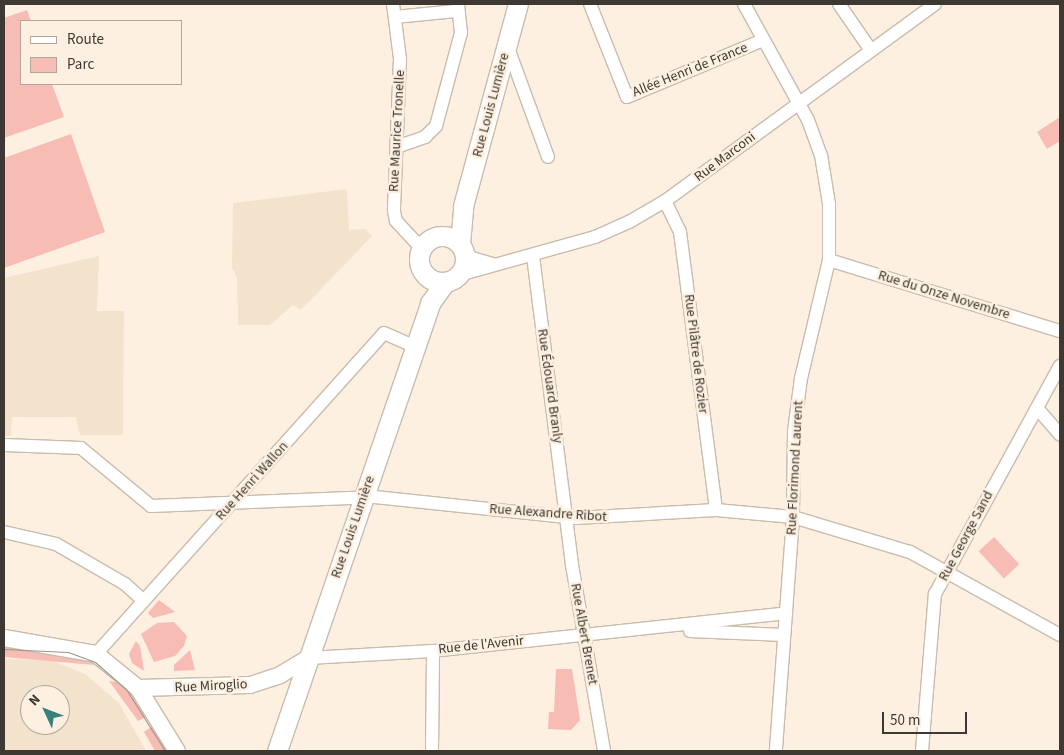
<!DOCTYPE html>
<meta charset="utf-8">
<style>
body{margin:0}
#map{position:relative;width:1064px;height:755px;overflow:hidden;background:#fdf0e0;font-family:"Source Sans 3",sans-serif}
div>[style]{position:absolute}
.built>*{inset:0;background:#f3e3cd}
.green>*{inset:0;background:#f7bcb4;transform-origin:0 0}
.roads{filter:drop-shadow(1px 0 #c8bcad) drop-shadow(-1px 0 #c8bcad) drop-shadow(0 1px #c8bcad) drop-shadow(0 -1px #c8bcad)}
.minor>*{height:12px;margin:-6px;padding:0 6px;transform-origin:6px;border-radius:6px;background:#fff}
.tertiary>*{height:16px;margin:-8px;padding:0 8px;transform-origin:8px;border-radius:8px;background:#fff}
.secondary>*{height:19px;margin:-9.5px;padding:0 9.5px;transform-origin:9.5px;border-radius:9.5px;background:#fff}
.secondary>.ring{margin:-9.5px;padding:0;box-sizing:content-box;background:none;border:19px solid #fff;border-radius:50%}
.tram>*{height:1px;margin:-0.5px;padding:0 0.5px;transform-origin:0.5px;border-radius:0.5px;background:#9c9388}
span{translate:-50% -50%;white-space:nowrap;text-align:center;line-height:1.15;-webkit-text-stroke:5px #fdf0e0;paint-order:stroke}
.street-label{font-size:14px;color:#3d3832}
.frame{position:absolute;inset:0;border:5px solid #3d3832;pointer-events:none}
.legend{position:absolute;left:20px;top:20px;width:162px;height:65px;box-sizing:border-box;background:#fdf0e0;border:1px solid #b0a69a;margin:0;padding:6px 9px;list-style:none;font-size:15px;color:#3d3832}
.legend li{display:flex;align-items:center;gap:10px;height:25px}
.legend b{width:25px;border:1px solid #b0a69a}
.north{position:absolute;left:20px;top:685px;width:50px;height:50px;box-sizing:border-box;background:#fdf0e0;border:1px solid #b0a69a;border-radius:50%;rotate:313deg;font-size:14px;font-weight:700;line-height:20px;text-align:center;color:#3d3832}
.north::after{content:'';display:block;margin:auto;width:18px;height:22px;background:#39817c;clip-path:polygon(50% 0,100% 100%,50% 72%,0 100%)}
.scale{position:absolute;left:882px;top:712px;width:85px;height:22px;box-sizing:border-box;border:2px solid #3d3832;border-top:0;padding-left:6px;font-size:15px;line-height:18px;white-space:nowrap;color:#3d3832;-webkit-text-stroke:4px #fdf0e0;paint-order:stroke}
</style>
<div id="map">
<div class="built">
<i style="clip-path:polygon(347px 189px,349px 230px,365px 229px,372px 236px,301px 310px,293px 305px,270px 325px,238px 325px,237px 277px,232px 268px,233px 203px)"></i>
<i style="clip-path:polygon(99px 256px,97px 311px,124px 311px,123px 435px,80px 435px,76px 417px,12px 417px,11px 436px,4px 436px,4px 278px)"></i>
<i style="clip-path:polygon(evenodd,4px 659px,51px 660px,85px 674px,119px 703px,146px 751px,4px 751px,4px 659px,30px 695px,60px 695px,60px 725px,30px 725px,30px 695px)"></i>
</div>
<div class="green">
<i style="clip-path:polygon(27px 10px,31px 21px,21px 21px,21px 84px,52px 84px,64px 117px,4px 138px,4px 18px)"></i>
<i style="clip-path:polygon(1060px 117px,1060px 141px,1047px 149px,1037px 132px)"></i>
<i style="clip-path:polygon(71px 134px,105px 232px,4px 268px,4px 158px)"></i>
<i style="left:994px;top:537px;width:37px;height:21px;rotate:47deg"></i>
<i style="clip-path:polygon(159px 600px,175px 612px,153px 618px,148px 613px)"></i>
<i style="clip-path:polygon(174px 622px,187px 636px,184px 646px,175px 656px,154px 662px,141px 634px,157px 623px)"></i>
<i style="clip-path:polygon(4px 641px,44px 645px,106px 666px,4px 657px)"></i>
<i style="clip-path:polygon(136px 641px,140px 646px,144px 671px,132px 663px,129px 654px)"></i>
<i style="clip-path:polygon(190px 650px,195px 670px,174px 671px,174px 665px)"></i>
<i style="clip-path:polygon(556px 669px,572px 669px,580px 720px,571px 730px,548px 729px,549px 712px,554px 712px)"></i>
<i style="clip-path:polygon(109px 681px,128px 684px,151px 714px,138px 721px)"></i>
<i style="clip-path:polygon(157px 723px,174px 751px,155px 751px,144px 732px)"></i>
</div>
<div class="roads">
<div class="minor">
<i style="left:393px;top:4px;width:55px;rotate:82.7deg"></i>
<i style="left:400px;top:59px;width:152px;rotate:92.3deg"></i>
<i style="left:394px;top:211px;width:10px;rotate:79deg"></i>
<i style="left:396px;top:221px;width:37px;rotate:47deg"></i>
<i style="left:590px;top:4px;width:100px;rotate:68.3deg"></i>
<i style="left:627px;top:97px;width:145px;rotate:-22.7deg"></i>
<i style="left:744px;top:4px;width:132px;rotate:61.1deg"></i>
<i style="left:808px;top:120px;width:37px;rotate:70deg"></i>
<i style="left:821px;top:155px;width:50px;rotate:80.7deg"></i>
<i style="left:829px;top:204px;width:56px;rotate:90deg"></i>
<i style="left:829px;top:260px;width:121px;rotate:103.3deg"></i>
<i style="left:801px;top:378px;width:53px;rotate:97.5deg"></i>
<i style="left:794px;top:431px;width:86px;rotate:90.7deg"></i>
<i style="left:793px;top:517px;width:235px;rotate:94.2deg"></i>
<i style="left:839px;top:4px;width:55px;rotate:55.4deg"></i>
<i style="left:395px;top:17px;width:61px;rotate:-5.6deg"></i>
<i style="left:507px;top:45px;width:119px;rotate:69.9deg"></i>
<i style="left:399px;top:146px;width:28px;rotate:-19deg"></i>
<i style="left:425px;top:137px;width:16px;rotate:-45deg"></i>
<i style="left:436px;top:126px;width:96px;rotate:-75deg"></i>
<i style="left:461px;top:33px;width:29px;rotate:-96deg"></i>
<i style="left:665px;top:201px;width:34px;rotate:64deg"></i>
<i style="left:680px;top:232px;width:280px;rotate:82.6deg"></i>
<i style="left:465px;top:256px;width:29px;rotate:16deg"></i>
<i style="left:533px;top:256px;width:311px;rotate:82.8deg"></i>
<i style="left:572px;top:565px;width:189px;rotate:80.2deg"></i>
<i style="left:829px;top:260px;width:242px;rotate:17.1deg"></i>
<i style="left:459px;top:275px;width:141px;rotate:-15.6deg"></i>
<i style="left:595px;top:237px;width:37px;rotate:-24deg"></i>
<i style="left:629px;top:222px;width:42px;rotate:-30.3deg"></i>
<i style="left:665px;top:201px;width:334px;rotate:-36.1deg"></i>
<i style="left:1037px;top:408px;width:35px;rotate:49deg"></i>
<i style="left:4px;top:445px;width:77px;rotate:2.2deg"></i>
<i style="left:81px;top:448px;width:91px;rotate:39.6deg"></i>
<i style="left:151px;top:506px;width:224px;rotate:-2.3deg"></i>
<i style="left:375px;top:497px;width:202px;rotate:6deg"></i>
<i style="left:576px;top:518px;width:140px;rotate:-3.3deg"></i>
<i style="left:716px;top:510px;width:77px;rotate:5.2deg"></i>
<i style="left:793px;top:517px;width:122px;rotate:16.7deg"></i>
<i style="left:910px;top:552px;width:171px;rotate:29deg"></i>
<i style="left:4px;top:532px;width:53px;rotate:13deg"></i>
<i style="left:56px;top:544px;width:80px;rotate:30.1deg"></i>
<i style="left:125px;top:584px;width:25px;rotate:42deg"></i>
<i style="left:690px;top:631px;width:94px;rotate:2.4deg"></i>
<i style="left:96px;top:654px;width:431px;rotate:-48.1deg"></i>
<i style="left:384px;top:333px;width:34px;rotate:24deg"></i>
<i style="left:308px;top:658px;width:125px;rotate:-3.2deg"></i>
<i style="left:433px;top:651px;width:355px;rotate:-6.1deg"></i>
<i style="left:432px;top:751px;width:100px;rotate:-89.4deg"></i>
<i style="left:922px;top:751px;width:158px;rotate:-85.3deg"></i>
<i style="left:935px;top:594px;width:260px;rotate:-61.3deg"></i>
</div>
<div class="tertiary">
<i style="left:4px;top:638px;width:93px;rotate:9.9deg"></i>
<i style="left:96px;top:654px;width:54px;rotate:39deg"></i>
<i style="left:138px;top:688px;width:74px;rotate:58.2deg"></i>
<i style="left:138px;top:688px;width:112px;rotate:-1.5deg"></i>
<i style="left:250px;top:685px;width:32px;rotate:-18deg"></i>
<i style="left:280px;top:675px;width:33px;rotate:-31deg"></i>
</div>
<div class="secondary">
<i class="ring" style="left:419px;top:236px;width:27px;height:27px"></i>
<i style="left:460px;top:244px;width:38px;rotate:-85deg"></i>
<i style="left:463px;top:206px;width:209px;rotate:-74.8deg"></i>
<i style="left:277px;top:751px;width:473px;rotate:-71.1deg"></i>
<i style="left:430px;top:303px;width:26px;rotate:-54deg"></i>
</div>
</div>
<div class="tram">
<i style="left:4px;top:649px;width:64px;rotate:2.7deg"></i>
<i style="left:68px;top:652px;width:29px;rotate:20deg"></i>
<i style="left:95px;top:662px;width:41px;rotate:41.1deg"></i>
<i style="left:126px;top:689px;width:73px;rotate:57.8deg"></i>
</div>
<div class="street-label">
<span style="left:690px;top:70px;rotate:-22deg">Allée Henri de France</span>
<span style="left:491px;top:105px;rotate:-75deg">Rue Louis Lumière</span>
<span style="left:397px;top:131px;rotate:-87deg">Rue Maurice Tronelle</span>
<span style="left:725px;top:157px;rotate:-37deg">Rue Marconi</span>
<span style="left:944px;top:295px;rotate:17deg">Rue du Onze Novembre</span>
<span style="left:696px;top:354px;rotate:83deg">Rue Pilâtre de Rozier</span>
<span style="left:550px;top:386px;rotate:82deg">Rue Édouard Branly</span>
<span style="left:795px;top:468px;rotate:-87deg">Rue Florimond Laurent</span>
<span style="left:252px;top:481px;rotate:-48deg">Rue Henri Wallon</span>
<span style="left:548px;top:513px;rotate:4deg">Rue Alexandre Ribot</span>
<span style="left:353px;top:527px;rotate:-71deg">Rue Louis Lumière</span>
<span style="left:966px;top:536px;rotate:-62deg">Rue George Sand</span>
<span style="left:584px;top:634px;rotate:80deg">Rue Albert Brenet</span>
<span style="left:481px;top:645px;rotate:-6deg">Rue de l'Avenir</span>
<span style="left:211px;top:686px;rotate:-3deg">Rue Miroglio</span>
</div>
<div class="frame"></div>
<ul class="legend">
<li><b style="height:6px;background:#fff"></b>Route</li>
<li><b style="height:14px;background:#f7bcb4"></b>Parc</li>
</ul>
<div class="north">N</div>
<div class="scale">50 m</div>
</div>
